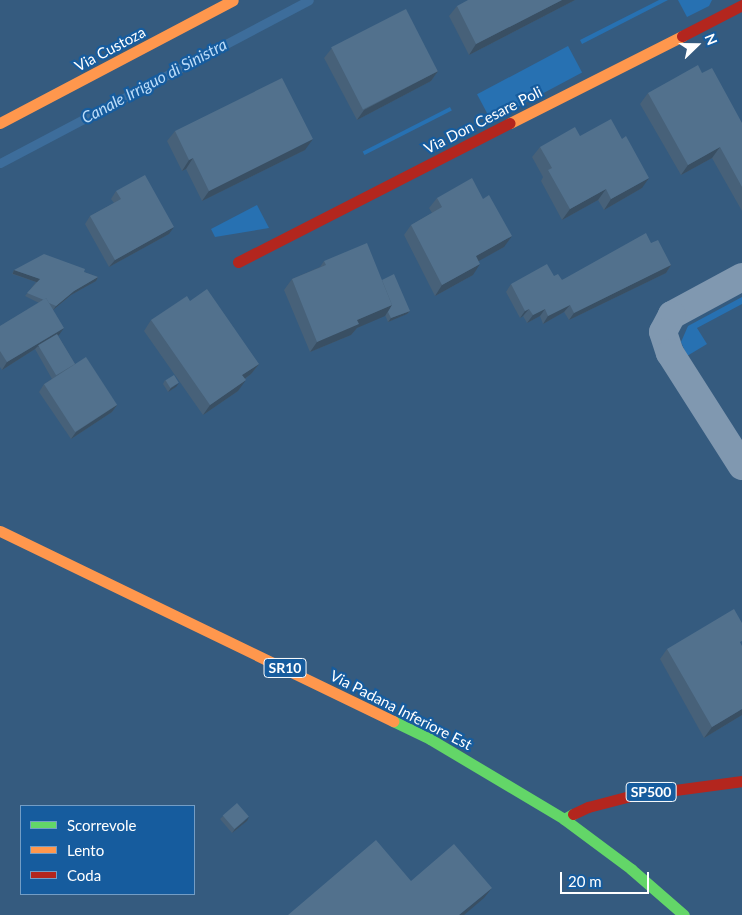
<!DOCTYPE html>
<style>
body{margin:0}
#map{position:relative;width:742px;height:915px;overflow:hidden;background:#355b7f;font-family:Lato,sans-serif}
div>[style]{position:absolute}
.green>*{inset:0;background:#2771b2;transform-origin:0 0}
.stream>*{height:9px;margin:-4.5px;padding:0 4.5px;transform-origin:4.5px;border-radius:4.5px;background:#3d6d9b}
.street>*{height:28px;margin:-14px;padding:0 14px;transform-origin:14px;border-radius:14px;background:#8098b0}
.fast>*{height:11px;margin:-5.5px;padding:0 5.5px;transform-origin:5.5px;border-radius:5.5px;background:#63d668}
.slow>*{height:11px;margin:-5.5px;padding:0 5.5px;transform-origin:5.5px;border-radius:5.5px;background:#ff974d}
.jam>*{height:11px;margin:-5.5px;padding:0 5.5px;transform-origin:5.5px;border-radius:5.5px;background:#b3261e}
.wall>*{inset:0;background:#476179}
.shaded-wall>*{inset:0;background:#394f63;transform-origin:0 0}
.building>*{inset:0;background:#52718d;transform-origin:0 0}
span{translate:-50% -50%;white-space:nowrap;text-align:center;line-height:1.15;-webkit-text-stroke:4.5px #165c9e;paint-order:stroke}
.shield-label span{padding:1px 4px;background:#165c9e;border:1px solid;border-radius:4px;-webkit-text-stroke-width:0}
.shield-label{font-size:14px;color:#fff;font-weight:700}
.street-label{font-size:15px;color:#fff}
.water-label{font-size:16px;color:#bbdcf9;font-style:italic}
.legend{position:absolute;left:20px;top:805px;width:175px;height:90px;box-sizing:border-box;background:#165c9e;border:1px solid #739dc5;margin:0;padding:6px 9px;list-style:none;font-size:15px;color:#fff}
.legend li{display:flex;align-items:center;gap:10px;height:25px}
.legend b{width:25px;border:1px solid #739dc5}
.north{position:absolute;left:672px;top:20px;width:50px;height:50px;-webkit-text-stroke:4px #165c9e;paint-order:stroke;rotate:68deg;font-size:14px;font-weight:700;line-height:20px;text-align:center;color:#fff}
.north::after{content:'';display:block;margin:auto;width:18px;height:22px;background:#fff;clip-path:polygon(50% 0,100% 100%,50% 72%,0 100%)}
.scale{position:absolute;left:560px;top:872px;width:89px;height:22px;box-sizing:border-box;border:2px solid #fff;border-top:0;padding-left:6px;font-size:15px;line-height:18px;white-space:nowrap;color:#fff;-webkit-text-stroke:4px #165c9e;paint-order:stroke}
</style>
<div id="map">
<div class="green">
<i style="clip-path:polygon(659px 0,668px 0,582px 44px,580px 40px)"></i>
<i style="clip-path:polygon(678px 0,712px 0,709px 6px,687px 17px)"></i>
<i style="left:568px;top:46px;width:30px;height:103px;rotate:62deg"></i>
<i style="left:450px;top:107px;width:4px;height:98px;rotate:63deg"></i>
<i style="clip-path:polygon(257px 205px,269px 228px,215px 237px,211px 229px)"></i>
<i style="clip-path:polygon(742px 297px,742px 304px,697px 328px,707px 344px,687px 356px,681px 342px,688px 326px)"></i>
</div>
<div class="stream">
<i style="left:0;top:163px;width:349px;rotate:-27.8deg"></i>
</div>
<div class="street">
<i style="left:742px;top:277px;width:80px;rotate:151.5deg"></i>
<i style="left:672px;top:315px;width:19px;rotate:118deg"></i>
<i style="left:663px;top:332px;width:22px;rotate:72deg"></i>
<i style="left:670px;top:353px;width:134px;rotate:57.5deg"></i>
</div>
<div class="fast">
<i style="left:393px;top:721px;width:41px;rotate:25.9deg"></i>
<i style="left:430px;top:739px;width:156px;rotate:30.8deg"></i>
<i style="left:564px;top:819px;width:10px;rotate:-29deg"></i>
<i style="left:564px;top:819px;width:84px;rotate:36.7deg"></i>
<i style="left:631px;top:869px;width:70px;rotate:41deg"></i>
</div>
<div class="slow">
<i style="left:0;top:123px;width:263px;rotate:-27.8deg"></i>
<i style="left:510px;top:123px;width:193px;rotate:-26.8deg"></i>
<i style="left:0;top:531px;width:437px;rotate:25.8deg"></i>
</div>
<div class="jam">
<i style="left:682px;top:36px;width:68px;rotate:-27.3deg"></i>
<i style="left:238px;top:262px;width:305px;rotate:-27.1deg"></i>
<i style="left:573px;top:814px;width:17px;rotate:-25deg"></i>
<i style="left:588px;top:807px;width:43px;rotate:-14.7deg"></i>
<i style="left:630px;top:796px;width:113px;rotate:-7.6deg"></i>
</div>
<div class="wall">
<i style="clip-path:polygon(575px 0,469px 55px,449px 16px,457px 6px)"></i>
<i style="clip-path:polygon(332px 48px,438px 71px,431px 81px,357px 120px,324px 58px)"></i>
<i style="clip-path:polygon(702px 73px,742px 123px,742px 211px,712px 158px,681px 175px,640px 104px,648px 93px)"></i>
<i style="clip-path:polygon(175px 131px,305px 150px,202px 201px,186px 169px,182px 171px,167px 141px)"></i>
<i style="clip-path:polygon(540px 147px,642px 188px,604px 210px,598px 200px,562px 220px,541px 181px,543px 177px,532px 157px)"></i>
<i style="clip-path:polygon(116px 191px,169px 234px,109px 267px,85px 224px,90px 216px,114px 203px,111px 199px)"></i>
<i style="clip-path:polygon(437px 198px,483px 199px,504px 247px,478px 261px,473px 275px,435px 296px,404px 235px,411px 225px,432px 213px,429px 208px)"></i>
<i style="clip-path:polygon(651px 243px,671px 265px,666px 273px,569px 320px,564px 312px,543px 324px,540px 316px,527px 323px,523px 316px,520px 318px,506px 292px,511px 284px,554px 276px,562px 280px)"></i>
<i style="clip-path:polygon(324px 261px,382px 280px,410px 311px,407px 314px,388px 322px,385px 315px,357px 328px,351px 335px,310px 352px,284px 290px,292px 279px,320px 267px)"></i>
<i style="clip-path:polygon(14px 270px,84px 272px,98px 277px,96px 281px,71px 295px,53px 310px,59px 335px,58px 336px,75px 364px,117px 405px,112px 412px,71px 439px,39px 392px,44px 384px,52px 379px,35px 349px,2px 370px,0 367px,0 326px,39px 303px,25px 296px,36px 282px,12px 274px)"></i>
<i style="clip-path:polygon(190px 301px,259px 364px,251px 374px,245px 379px,238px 391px,203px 415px,144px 331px,151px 320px)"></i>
<i style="clip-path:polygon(165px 380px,176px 387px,168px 392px,163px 384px)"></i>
<i style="clip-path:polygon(667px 649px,742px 715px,704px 738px,660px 659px)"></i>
<i style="clip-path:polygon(223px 816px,247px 821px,232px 833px,220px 819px)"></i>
</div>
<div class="shaded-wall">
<i style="clip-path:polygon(562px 0,575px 0,469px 55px,476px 44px)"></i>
<i style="clip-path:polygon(438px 71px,431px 81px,357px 120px,364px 110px)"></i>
<i style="clip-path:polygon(313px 139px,305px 150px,202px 201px,209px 191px)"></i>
<i style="clip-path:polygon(720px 147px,712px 158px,681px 175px,688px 165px)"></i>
<i style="clip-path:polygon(193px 158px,186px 169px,182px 171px,189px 160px)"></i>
<i style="clip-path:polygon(649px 178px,642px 188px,604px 210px,611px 199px)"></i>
<i style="clip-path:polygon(606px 189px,598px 200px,562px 220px,570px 209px)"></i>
<i style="clip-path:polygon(174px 227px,169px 234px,109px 267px,115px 260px)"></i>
<i style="clip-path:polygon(512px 236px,504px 247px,468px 267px,476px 256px)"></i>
<i style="clip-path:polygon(480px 264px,473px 275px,435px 296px,442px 285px)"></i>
<i style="clip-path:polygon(671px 265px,666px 273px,569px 320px,574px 313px)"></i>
<i style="left:14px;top:270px;width:28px;height:4px;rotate:19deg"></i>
<i style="clip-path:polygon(98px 277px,96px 281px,71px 295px,53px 310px,56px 306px,74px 291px)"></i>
<i style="clip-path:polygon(392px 305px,385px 316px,357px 328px,351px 335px,310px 352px,317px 342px,357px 320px)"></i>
<i style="clip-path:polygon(570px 305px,564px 312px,543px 324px,548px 316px)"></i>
<i style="clip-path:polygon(529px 309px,523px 316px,520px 318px,525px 311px)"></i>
<i style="clip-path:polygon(545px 309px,540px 316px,527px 323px,533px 315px)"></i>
<i style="clip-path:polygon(410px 311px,407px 314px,388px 322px,391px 318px)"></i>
<i style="clip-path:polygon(64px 328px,59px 335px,39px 347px,38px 346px,35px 349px,2px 370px,7px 362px)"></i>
<i style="clip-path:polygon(259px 364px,251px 374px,235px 386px,242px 375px)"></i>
<i style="clip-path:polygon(246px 380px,238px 391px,203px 415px,210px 405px)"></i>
<i style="clip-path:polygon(179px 383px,176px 387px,168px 392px,171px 388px)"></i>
<i style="clip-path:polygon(117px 405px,112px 412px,71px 439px,76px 432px)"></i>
<i style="clip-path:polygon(742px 709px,742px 715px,704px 738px,712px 727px)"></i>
<i style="clip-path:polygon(249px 817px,247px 821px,232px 833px,235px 829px)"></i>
<i style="clip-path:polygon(492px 888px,484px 898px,464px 915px,459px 915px)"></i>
</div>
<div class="building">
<i style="clip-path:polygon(468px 0,562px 0,476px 44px,457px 6px)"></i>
<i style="left:406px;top:9px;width:70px;height:84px;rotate:63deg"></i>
<i style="clip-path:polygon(698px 65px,702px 73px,712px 68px,742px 123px,742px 187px,720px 147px,688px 165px,648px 93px)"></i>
<i style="clip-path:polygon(282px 78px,313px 139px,209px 191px,193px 158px,189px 160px,175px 131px)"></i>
<i style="clip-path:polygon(611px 119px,622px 139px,626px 136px,649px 178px,611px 199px,606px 189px,570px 209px,548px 170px,552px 168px,540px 147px,575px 127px,580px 136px)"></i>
<i style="clip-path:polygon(145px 175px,174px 227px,115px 260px,90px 216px,121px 199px,116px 191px)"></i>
<i style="clip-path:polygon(472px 178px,483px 199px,489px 195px,512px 236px,476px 256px,480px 264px,442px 285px,411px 225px,442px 207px,437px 198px)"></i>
<i style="clip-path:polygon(646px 233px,651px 243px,658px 240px,671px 265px,574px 313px,570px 305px,548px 316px,545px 309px,533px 315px,529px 309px,525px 311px,511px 284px,547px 264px,554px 276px,558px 274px,562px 280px)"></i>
<i style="clip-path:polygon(367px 243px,392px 305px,357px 320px,359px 324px,317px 342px,292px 279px,326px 265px,324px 261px)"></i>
<i style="clip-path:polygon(44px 254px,85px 269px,84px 272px,98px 277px,74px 291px,56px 306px,49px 303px,46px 298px,44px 300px,27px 293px,40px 279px,14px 270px)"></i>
<i style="clip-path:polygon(394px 274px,410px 311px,391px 318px,388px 312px,392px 305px,382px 280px)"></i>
<i style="clip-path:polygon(207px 289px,259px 364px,242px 375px,246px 380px,210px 405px,151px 320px,187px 296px,190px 301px)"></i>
<i style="clip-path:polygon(46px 298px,64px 328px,7px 362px,0 351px,0 326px)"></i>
<i style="left:57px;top:334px;width:35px;height:22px;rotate:59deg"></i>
<i style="left:86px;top:357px;width:57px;height:50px;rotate:57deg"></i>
<i style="left:174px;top:375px;width:9px;height:10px;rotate:58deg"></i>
<i style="clip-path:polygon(734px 609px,742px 623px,742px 641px,740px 642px,742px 646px,742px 709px,712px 727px,667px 649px)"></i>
<i style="left:237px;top:803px;width:18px;height:19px;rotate:49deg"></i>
<i style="clip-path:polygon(376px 840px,411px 881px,454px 844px,492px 888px,459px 915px,288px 915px)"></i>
</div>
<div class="shield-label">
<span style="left:285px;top:668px">SR10</span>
<span style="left:651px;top:792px">SP500</span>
</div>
<div class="street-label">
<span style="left:110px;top:49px;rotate:-28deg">Via Custoza</span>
<span style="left:483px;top:120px;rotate:-27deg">Via Don Cesare Poli</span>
<span style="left:401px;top:710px;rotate:27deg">Via Padana Inferiore Est</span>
</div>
<div class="water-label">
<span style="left:154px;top:81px;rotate:-28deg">Canale Irriguo di Sinistra</span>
</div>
<ul class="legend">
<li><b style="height:6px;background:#63d668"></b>Scorrevole</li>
<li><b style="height:6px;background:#ff974d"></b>Lento</li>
<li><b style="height:6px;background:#b3261e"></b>Coda</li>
</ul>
<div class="north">N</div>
<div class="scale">20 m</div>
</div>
